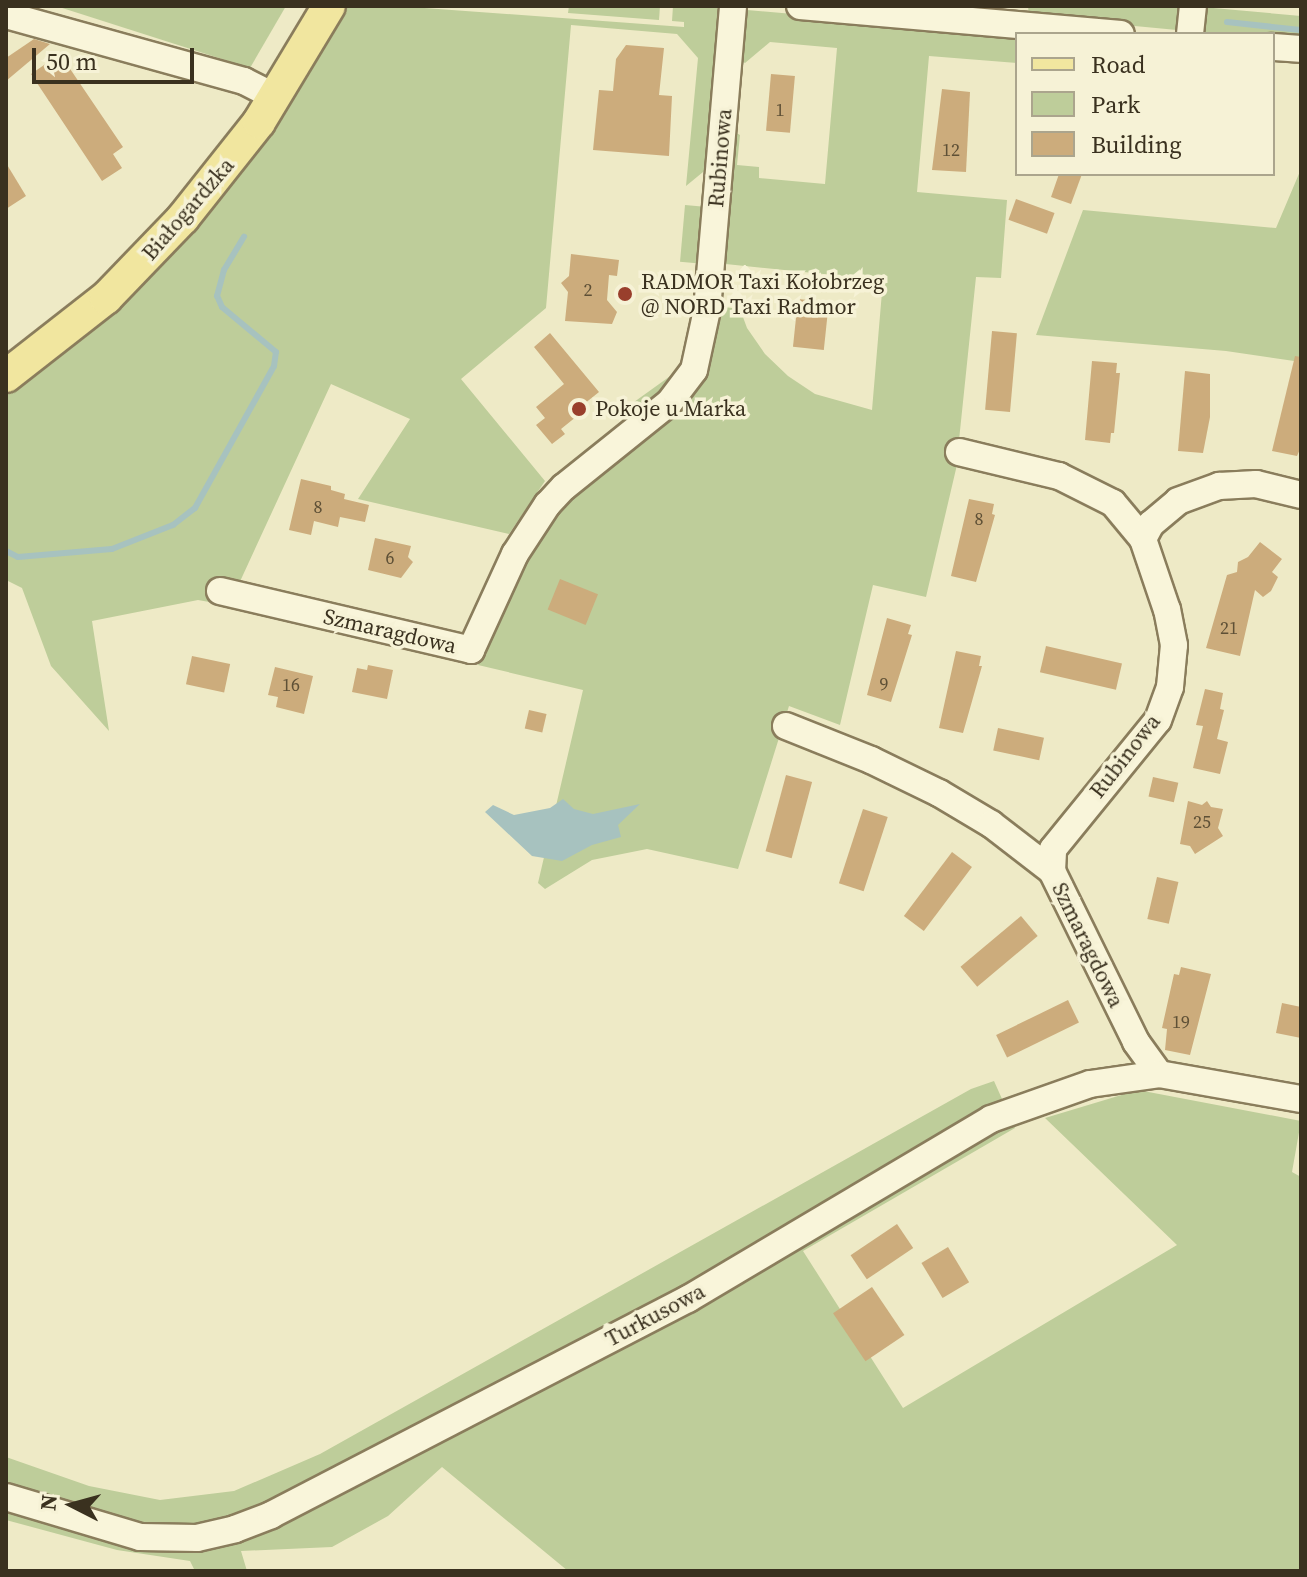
<!DOCTYPE html>
<meta charset="utf-8">
<style>
body{margin:0}
#map{position:relative;width:1307px;height:1577px;overflow:hidden;background:#eeeac6;font-family:"Source Serif 4",serif}
div>[style]{position:absolute}
.green>*{inset:0;background:#becd9a;transform-origin:0 0}
.water>*{inset:0;background:#a7c2bf}
.stream>*{height:6px;margin:-3px;padding:0 3px;transform-origin:3px;border-radius:3px;background:#a7c2bf}
.building>*{inset:0;background:#ccac7c;transform-origin:0 0}
.roads{filter:drop-shadow(2px 0 #8a7d5c) drop-shadow(-2px 0 #8a7d5c) drop-shadow(0 2px #8a7d5c) drop-shadow(0 -2px #8a7d5c)}
.minor>*{height:26px;margin:-13px;padding:0 13px;transform-origin:13px;border-radius:13px;background:#f9f5da}
.major>*{height:32px;margin:-16px;padding:0 16px;transform-origin:16px;border-radius:16px;background:#f1e69f}
.dots>*{width:22px;height:22px;translate:-50% -50%;box-sizing:border-box;border:4px solid #f6f2d6;border-radius:50%}
span{translate:-50% -50%;white-space:nowrap;text-align:center;line-height:1.15;-webkit-text-stroke:7px #f6f2d6;paint-order:stroke}
.number-label{font-size:18px;color:#5e5036}
.number-label span{-webkit-text-stroke-width:0}
.street-label{font-size:22px;color:#3a311f}
.poi-label{font-size:22px;color:#3a311f}
.left{translate:0 -50%;text-align:left}
.frame{position:absolute;inset:0;border:8px solid #3a311f;pointer-events:none}
.legend{position:absolute;left:1015px;top:32px;width:260px;height:144px;box-sizing:border-box;background:#f6f2d6;border:2px solid #aba58d;margin:0;padding:10px 14px;list-style:none;font-size:24px;color:#3a311f}
.legend li{display:flex;align-items:center;gap:16px;height:40px}
.legend b{width:40px;border:2px solid #aba58d}
.north{position:absolute;left:32px;top:1465px;width:80px;height:80px;-webkit-text-stroke:6px #f6f2d6;paint-order:stroke;rotate:276deg;font-size:22px;font-weight:700;line-height:32px;text-align:center;color:#3a311f}
.north::after{content:'';display:block;margin:auto;width:28px;height:36px;background:#3a311f;clip-path:polygon(50% 0,100% 100%,50% 72%,0 100%)}
.scale{position:absolute;left:32px;top:48px;width:162px;height:36px;box-sizing:border-box;border:4px solid #3a311f;border-top:0;padding-left:10px;font-size:24px;line-height:28px;white-space:nowrap;color:#3a311f;-webkit-text-stroke:6px #f6f2d6;paint-order:stroke}
</style>
<div id="map">
<div class="green">
<i style="clip-path:polygon(56px 6px,286px 6px,250px 68px)"></i>
<i style="clip-path:polygon(341px 6px,397px 6px,684px 27px,684px 22px,672px 21px,673px 6px,717px 8px,722px 17px,714px 163px,686px 186px,698px 58px,677px 34px,571px 25px,546px 308px,461px 379px,545px 481px,509px 534px,358px 499px,410px 419px,331px 384px,237px 588px,220px 585px,215px 603px,198px 600px,92px 621px,109px 731px,51px 666px,22px 588px,6px 580px,6px 388px,36px 367px)"></i>
<i style="clip-path:polygon(569px 6px,660px 6px,659px 20px,568px 13px)"></i>
<i style="clip-path:polygon(1028px 6px,1183px 6px,1177px 30px,1029px 16px)"></i>
<i style="clip-path:polygon(1202px 7px,1301px 16px,1301px 41px,1273px 38px,1273px 34px,1203px 32px)"></i>
<i style="clip-path:polygon(747px 10px,1021px 34px,1017px 34px,1017px 63px,929px 56px,917px 192px,1007px 200px,1001px 278px,976px 277px,956px 469px,926px 597px,873px 585px,840px 725px,789px 706px,738px 869px,647px 849px,592px 860px,545px 889px,538px 883px,583px 690px,478px 665px,545px 518px,671px 410px,715px 306px,740px 309px,747px 328px,765px 354px,788px 376px,815px 394px,872px 410px,883px 280px,716px 263px,728px 128px,740px 135px,737px 165px,759px 167px,759px 178px,825px 184px,837px 48px,770px 42px,745px 63px,734px 56px,739px 26px)"></i>
<i style="clip-path:polygon(1301px 169px,1301px 362px,1226px 351px,1036px 335px,1083px 210px,1276px 228px)"></i>
<i style="left:685px;top:205px;width:25px;height:57px;rotate:5deg"></i>
<i style="clip-path:polygon(691px 329px,694px 355px,631px 426px,616px 415px,680px 369px)"></i>
<i style="clip-path:polygon(994px 1081px,1015px 1128px,803px 1251px,903px 1408px,1177px 1245px,1045px 1118px,1138px 1090px,1301px 1121px,1292px 1172px,1301px 1177px,1301px 1571px,568px 1571px,442px 1467px,388px 1516px,332px 1547px,241px 1551px,247px 1571px,195px 1571px,190px 1561px,117px 1550px,6px 1520px,6px 1457px,89px 1486px,160px 1500px,234px 1491px,320px 1454px,971px 1089px)"></i>
</div>
<div class="water">
<i style="clip-path:polygon(563px 799px,574px 809px,593px 814px,640px 804px,618px 825px,621px 837px,592px 845px,562px 861px,532px 856px,485px 812px,493px 805px,514px 815px,550px 808px)"></i>
</div>
<div class="stream">
<i style="left:1227px;top:22px;width:74px;rotate:6.2deg"></i>
<i style="left:6px;top:551px;width:13px;rotate:27deg"></i>
<i style="left:18px;top:557px;width:94px;rotate:-4.9deg"></i>
<i style="left:112px;top:549px;width:66px;rotate:-21.5deg"></i>
<i style="left:173px;top:525px;width:28px;rotate:-38deg"></i>
<i style="left:195px;top:508px;width:162px;rotate:-60.9deg"></i>
<i style="left:274px;top:366px;width:14px;rotate:-82deg"></i>
<i style="left:276px;top:352px;width:70px;rotate:-140.2deg"></i>
<i style="left:222px;top:307px;width:12px;rotate:-114deg"></i>
<i style="left:217px;top:296px;width:27px;rotate:-75deg"></i>
<i style="left:224px;top:270px;width:39px;rotate:-59deg"></i>
</div>
<div class="building">
<i style="clip-path:polygon(34px 39px,50px 44px,6px 81px,6px 58px)"></i>
<i style="clip-path:polygon(626px 45px,664px 48px,659px 95px,672px 96px,669px 156px,593px 150px,599px 90px,613px 91px,616px 59px)"></i>
<i style="clip-path:polygon(60px 54px,123px 147px,113px 154px,122px 168px,102px 181px,31px 74px)"></i>
<i style="left:771px;top:74px;width:24px;height:57px;rotate:5deg"></i>
<i style="clip-path:polygon(942px 89px,970px 92px,966px 172px,932px 170px)"></i>
<i style="clip-path:polygon(6px 163px,26px 196px,6px 209px)"></i>
<i style="clip-path:polygon(1059px 174px,1082px 174px,1071px 204px,1051px 197px)"></i>
<i style="left:1016px;top:199px;width:41px;height:22px;rotate:20deg"></i>
<i style="clip-path:polygon(571px 254px,619px 260px,617px 276px,609px 275px,607px 300px,617px 312px,612px 324px,565px 321px,568px 292px,561px 283px,569px 276px)"></i>
<i style="left:798px;top:299px;width:31px;height:48px;rotate:6deg"></i>
<i style="left:992px;top:331px;width:25px;height:79px;rotate:5deg"></i>
<i style="clip-path:polygon(550px 333px,599px 392px,584px 404px,587px 408px,561px 429px,565px 434px,552px 444px,536px 425px,545px 418px,536px 407px,564px 384px,534px 347px)"></i>
<i style="clip-path:polygon(1295px 356px,1301px 357px,1301px 447px,1297px 456px,1272px 451px)"></i>
<i style="clip-path:polygon(1092px 361px,1117px 363px,1116px 373px,1120px 373px,1114px 433px,1111px 433px,1110px 443px,1085px 440px)"></i>
<i style="clip-path:polygon(1185px 371px,1210px 374px,1210px 417px,1203px 453px,1178px 451px)"></i>
<i style="clip-path:polygon(301px 479px,331px 486px,331px 490px,345px 494px,344px 499px,369px 505px,365px 522px,340px 517px,338px 527px,314px 521px,311px 535px,289px 530px)"></i>
<i style="clip-path:polygon(969px 499px,994px 504px,992px 514px,995px 515px,976px 582px,951px 576px)"></i>
<i style="clip-path:polygon(375px 538px,411px 546px,408px 557px,413px 562px,401px 578px,368px 570px)"></i>
<i style="clip-path:polygon(1260px 542px,1282px 559px,1272px 572px,1278px 577px,1271px 591px,1263px 597px,1255px 590px,1240px 656px,1206px 648px,1227px 575px,1237px 572px,1238px 562px,1248px 557px)"></i>
<i style="left:560px;top:579px;width:41px;height:33px;rotate:22deg"></i>
<i style="clip-path:polygon(887px 618px,911px 625px,908px 634px,912px 635px,891px 702px,867px 695px)"></i>
<i style="left:1046px;top:646px;width:78px;height:27px;rotate:13deg"></i>
<i style="clip-path:polygon(956px 651px,981px 656px,979px 666px,982px 666px,963px 733px,939px 728px)"></i>
<i style="left:192px;top:656px;width:39px;height:29px;rotate:12deg"></i>
<i style="clip-path:polygon(368px 665px,393px 670px,387px 699px,352px 692px,357px 668px,367px 670px)"></i>
<i style="clip-path:polygon(275px 667px,313px 676px,304px 714px,276px 707px,278px 697px,268px 695px)"></i>
<i style="clip-path:polygon(1205px 689px,1223px 693px,1220px 709px,1224px 710px,1217px 739px,1228px 742px,1220px 774px,1193px 768px,1203px 726px,1196px 725px)"></i>
<i style="left:529px;top:710px;width:18px;height:19px;rotate:13deg"></i>
<i style="left:998px;top:728px;width:47px;height:23px;rotate:12deg"></i>
<i style="left:786px;top:775px;width:27px;height:79px;rotate:15deg"></i>
<i style="left:1153px;top:777px;width:26px;height:20px;rotate:13deg"></i>
<i style="clip-path:polygon(1188px 801px,1202px 805px,1207px 801px,1211px 807px,1223px 809px,1218px 828px,1223px 836px,1195px 854px,1190px 846px,1180px 844px)"></i>
<i style="left:863px;top:809px;width:26px;height:78px;rotate:18deg"></i>
<i style="left:952px;top:852px;width:25px;height:80px;rotate:37deg"></i>
<i style="left:1157px;top:877px;width:22px;height:43px;rotate:13deg"></i>
<i style="left:1021px;top:916px;width:26px;height:79px;rotate:50deg"></i>
<i style="clip-path:polygon(1181px 967px,1211px 974px,1190px 1055px,1165px 1050px,1167px 1029px,1162px 1028px,1174px 974px,1179px 975px)"></i>
<i style="left:1068px;top:1000px;width:25px;height:80px;rotate:64deg"></i>
<i style="clip-path:polygon(1282px 1003px,1301px 1007px,1301px 1038px,1276px 1033px)"></i>
<i style="left:897px;top:1224px;width:29px;height:56px;rotate:56deg"></i>
<i style="left:948px;top:1247px;width:41px;height:31px;rotate:59deg"></i>
<i style="left:872px;top:1287px;width:58px;height:47px;rotate:56deg"></i>
</div>
<div class="roads">
<div class="minor">
<i style="left:800px;top:6px;width:322px;rotate:5deg"></i>
<i style="left:6px;top:15px;width:247px;rotate:15.5deg"></i>
<i style="left:244px;top:81px;width:35px;rotate:27deg"></i>
<i style="left:1190px;top:34px;width:28px;rotate:-84deg"></i>
<i style="left:1273px;top:47px;width:28px;rotate:4deg"></i>
<i style="left:959px;top:452px;width:103px;rotate:13.5deg"></i>
<i style="left:1059px;top:476px;width:60px;rotate:26.6deg"></i>
<i style="left:1113px;top:503px;width:47px;rotate:50.2deg"></i>
<i style="left:220px;top:591px;width:258px;rotate:13.2deg"></i>
<i style="left:471px;top:650px;width:106px;rotate:-65.4deg"></i>
<i style="left:515px;top:554px;width:59px;rotate:-56.9deg"></i>
<i style="left:547px;top:505px;width:25px;rotate:-47deg"></i>
<i style="left:564px;top:487px;width:134px;rotate:-38.7deg"></i>
<i style="left:669px;top:403px;width:41px;rotate:-52.9deg"></i>
<i style="left:694px;top:370px;width:61px;rotate:-77.8deg"></i>
<i style="left:707px;top:310px;width:305px;rotate:-85.1deg"></i>
<i style="left:786px;top:726px;width:92px;rotate:21.8deg"></i>
<i style="left:871px;top:760px;width:76px;rotate:25.9deg"></i>
<i style="left:939px;top:793px;width:61px;rotate:30.8deg"></i>
<i style="left:991px;top:824px;width:77px;rotate:37.6deg"></i>
<i style="left:1052px;top:871px;width:191px;rotate:63.8deg"></i>
<i style="left:1136px;top:1042px;width:39px;rotate:54deg"></i>
<i style="left:1052px;top:871px;width:22px;rotate:-87deg"></i>
<i style="left:1053px;top:849px;width:166px;rotate:-50.9deg"></i>
<i style="left:1158px;top:720px;width:35px;rotate:-70deg"></i>
<i style="left:1170px;top:687px;width:42px;rotate:-84.6deg"></i>
<i style="left:1174px;top:645px;width:36px;rotate:-101deg"></i>
<i style="left:1167px;top:610px;width:75px;rotate:-108.7deg"></i>
<i style="left:1143px;top:539px;width:17px;rotate:-62deg"></i>
<i style="left:1151px;top:524px;width:35px;rotate:-40deg"></i>
<i style="left:1178px;top:501px;width:44px;rotate:-20.1deg"></i>
<i style="left:1219px;top:486px;width:37px;rotate:-3deg"></i>
<i style="left:1256px;top:484px;width:46px;rotate:13.7deg"></i>
<i style="left:6px;top:1497px;width:140px;rotate:16.6deg"></i>
<i style="left:140px;top:1537px;width:57px;rotate:1deg"></i>
<i style="left:197px;top:1538px;width:39px;rotate:-13deg"></i>
<i style="left:235px;top:1529px;width:39px;rotate:-21deg"></i>
<i style="left:271px;top:1515px;width:470px;rotate:-27.4deg"></i>
<i style="left:688px;top:1299px;width:352px;rotate:-30.7deg"></i>
<i style="left:991px;top:1119px;width:105px;rotate:-19.5deg"></i>
<i style="left:1090px;top:1084px;width:70px;rotate:-8.2deg"></i>
<i style="left:1159px;top:1074px;width:144px;rotate:10deg"></i>
</div>
<div class="major">
<i style="left:6px;top:376px;width:127px;rotate:-38deg"></i>
<i style="left:106px;top:298px;width:111px;rotate:-46.1deg"></i>
<i style="left:183px;top:218px;width:122px;rotate:-51.6deg"></i>
<i style="left:259px;top:122px;width:135px;rotate:-58.9deg"></i>
</div>
</div>
<div class="dots">
<i style="left:625px;top:294px;background:#993f2c"></i>
<i style="left:579px;top:409px;background:#993f2c"></i>
</div>
<div class="number-label">
<span style="left:780px;top:110px">1</span>
<span style="left:951px;top:150px">12</span>
<span style="left:588px;top:290px">2</span>
<span style="left:318px;top:507px">8</span>
<span style="left:979px;top:519px">8</span>
<span style="left:390px;top:558px">6</span>
<span style="left:1229px;top:628px">21</span>
<span style="left:884px;top:684px">9</span>
<span style="left:291px;top:685px">16</span>
<span style="left:1202px;top:822px">25</span>
<span style="left:1181px;top:1022px">19</span>
</div>
<div class="street-label">
<span style="left:720px;top:158px;rotate:-85deg">Rubinowa</span>
<span style="left:188px;top:209px;rotate:-49deg">Białogardzka</span>
<span style="left:390px;top:631px;rotate:13deg">Szmaragdowa</span>
<span style="left:1125px;top:756px;rotate:-52deg">Rubinowa</span>
<span style="left:1088px;top:945px;rotate:64deg">Szmaragdowa</span>
<span style="left:655px;top:1315px;rotate:-28deg">Turkusowa</span>
</div>
<div class="poi-label">
<span class="left" style="left:641px;top:294px">RADMOR Taxi Kołobrzeg<br>@ NORD Taxi Radmor</span>
<span class="left" style="left:595px;top:409px">Pokoje u Marka</span>
</div>
<div class="frame"></div>
<ul class="legend">
<li><b style="height:10px;background:#f1e69f"></b>Road</li>
<li><b style="height:22px;background:#becd9a"></b>Park</li>
<li><b style="height:22px;background:#ccac7c"></b>Building</li>
</ul>
<div class="north">N</div>
<div class="scale">50 m</div>
</div>
